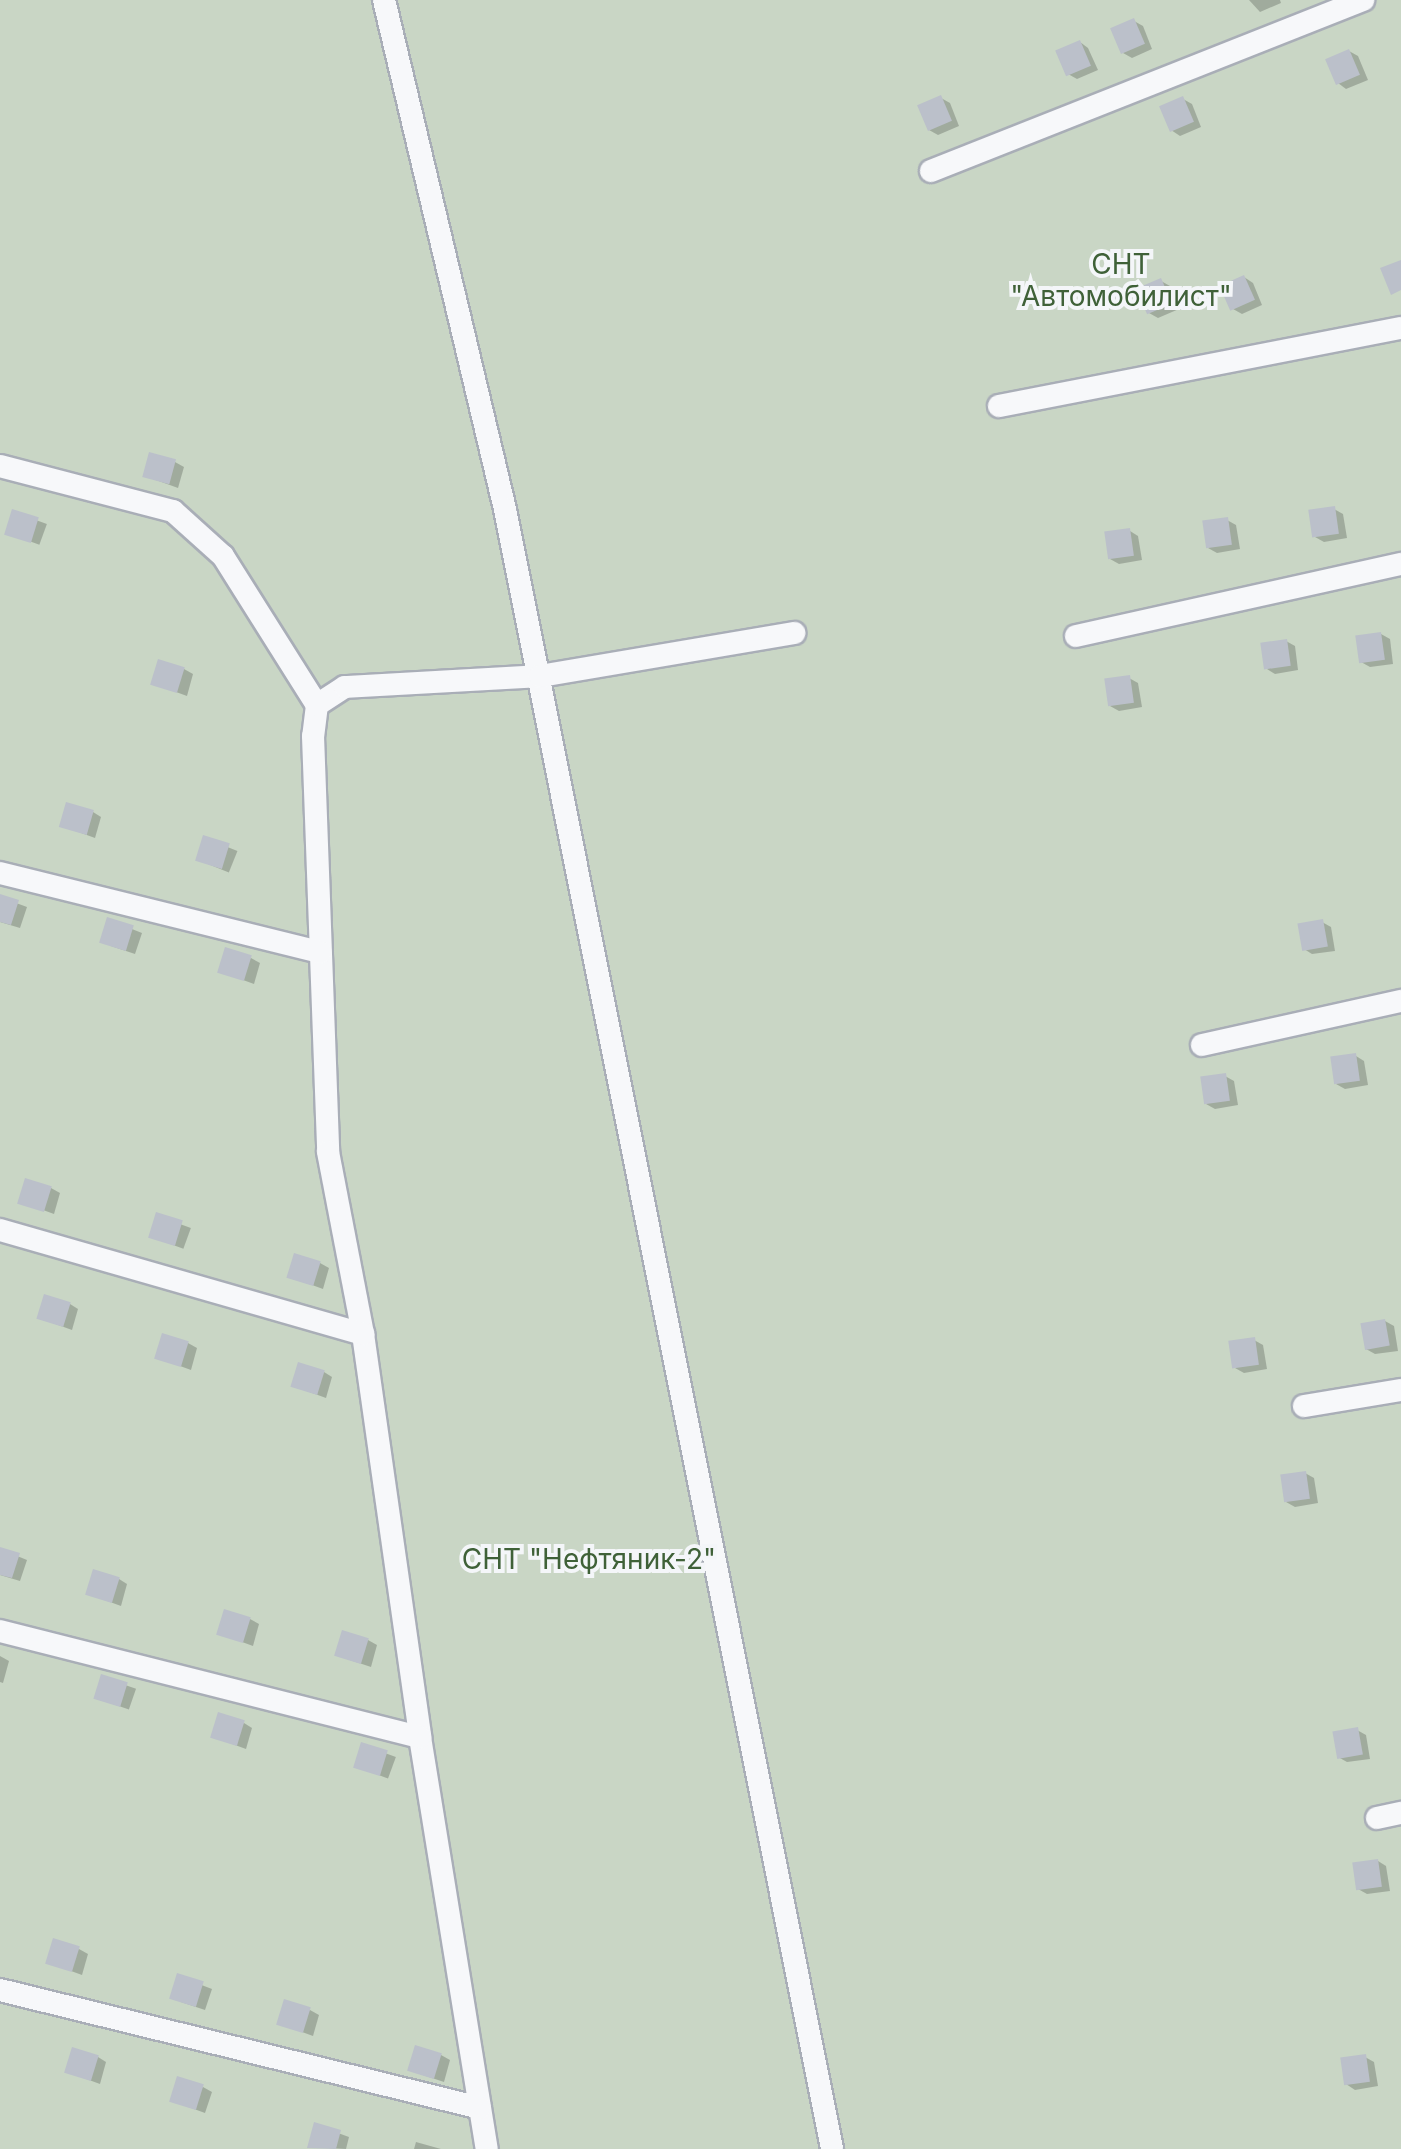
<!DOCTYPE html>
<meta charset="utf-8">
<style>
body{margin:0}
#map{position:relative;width:1401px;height:2149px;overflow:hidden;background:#e4e7ec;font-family:Inter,sans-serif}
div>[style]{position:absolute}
.green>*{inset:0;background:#c9d6c5;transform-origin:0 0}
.shadow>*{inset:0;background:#0003;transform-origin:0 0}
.building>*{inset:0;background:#bbc0ca;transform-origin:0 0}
.roads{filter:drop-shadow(2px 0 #a9aeb7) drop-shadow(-2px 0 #a9aeb7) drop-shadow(0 2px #a9aeb7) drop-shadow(0 -2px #a9aeb7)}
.lane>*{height:22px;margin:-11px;padding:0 11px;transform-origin:11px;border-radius:11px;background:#f7f8fa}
span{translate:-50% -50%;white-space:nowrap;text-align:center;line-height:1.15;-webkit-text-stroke:8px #f4f6f9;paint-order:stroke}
.park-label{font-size:28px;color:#3f6138}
</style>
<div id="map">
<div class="green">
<i style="left:0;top:0;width:1401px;height:2149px"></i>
</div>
<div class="shadow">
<i style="clip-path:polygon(1249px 0,1280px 0,1281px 3px,1260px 12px)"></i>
<i style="clip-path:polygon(1134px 21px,1143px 26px,1152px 49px,1132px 58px,1123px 53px)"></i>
<i style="clip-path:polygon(1080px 42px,1088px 48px,1098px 70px,1077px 79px,1068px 74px)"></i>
<i style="clip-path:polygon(1349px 51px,1358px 56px,1368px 80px,1346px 89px,1338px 83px)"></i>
<i style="clip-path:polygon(941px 98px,950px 103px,959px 126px,938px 135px,929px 130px)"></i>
<i style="clip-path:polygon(1183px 99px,1192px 104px,1201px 127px,1180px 136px,1171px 130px)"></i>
<i style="clip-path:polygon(1244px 277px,1253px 283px,1262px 305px,1242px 314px,1233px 309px)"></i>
<i style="clip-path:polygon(1161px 281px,1170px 286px,1179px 309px,1158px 318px,1149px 313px)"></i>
<i style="clip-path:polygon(175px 462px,184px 467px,178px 488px,145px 476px)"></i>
<i style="clip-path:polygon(1334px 509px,1343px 514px,1347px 538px,1324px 542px,1315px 537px)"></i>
<i style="left:14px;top:512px;width:35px;height:22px;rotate:20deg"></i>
<i style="clip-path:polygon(1227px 520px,1236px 525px,1240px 549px,1217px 553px,1208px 548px)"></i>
<i style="clip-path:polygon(1130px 531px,1138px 536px,1142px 560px,1119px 564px,1110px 559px)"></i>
<i style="clip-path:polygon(1381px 634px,1390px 639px,1393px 664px,1370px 667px,1361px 662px)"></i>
<i style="clip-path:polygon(1286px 641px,1295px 646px,1298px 670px,1275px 674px,1267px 669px)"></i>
<i style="clip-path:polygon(184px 669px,193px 674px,187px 696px,154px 684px)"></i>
<i style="clip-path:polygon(1129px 678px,1138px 683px,1142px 707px,1119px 711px,1110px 706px)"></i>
<i style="clip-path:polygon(93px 812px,101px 817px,95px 838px,62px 826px)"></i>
<i style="left:205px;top:838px;width:35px;height:23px;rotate:22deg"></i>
<i style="clip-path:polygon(0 897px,27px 907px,20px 928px,0 922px)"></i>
<i style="clip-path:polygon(109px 920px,142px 933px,135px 954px,111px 946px)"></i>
<i style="clip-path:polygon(1322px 922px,1331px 927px,1335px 951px,1312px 954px,1304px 949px)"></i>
<i style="clip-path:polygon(251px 958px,260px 963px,254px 984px,221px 972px)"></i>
<i style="clip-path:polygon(1356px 1056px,1364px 1061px,1368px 1085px,1345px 1089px,1336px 1084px)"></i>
<i style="clip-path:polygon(1225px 1076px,1234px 1081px,1238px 1105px,1215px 1109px,1206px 1104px)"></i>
<i style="clip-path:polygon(51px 1188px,60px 1193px,54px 1214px,21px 1202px)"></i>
<i style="left:158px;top:1216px;width:35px;height:22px;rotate:20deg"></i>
<i style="clip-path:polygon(320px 1263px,329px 1268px,323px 1289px,290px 1277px)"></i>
<i style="clip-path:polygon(70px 1304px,78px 1309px,72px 1330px,39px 1318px)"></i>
<i style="clip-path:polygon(1385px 1321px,1394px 1326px,1398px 1351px,1375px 1354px,1366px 1349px)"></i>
<i style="clip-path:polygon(1254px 1340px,1263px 1345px,1267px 1369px,1244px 1373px,1235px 1368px)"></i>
<i style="clip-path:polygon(188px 1343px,197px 1348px,191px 1370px,158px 1358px)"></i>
<i style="clip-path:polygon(324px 1372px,332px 1377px,326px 1398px,293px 1386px)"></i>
<i style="clip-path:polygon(1305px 1473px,1314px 1478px,1318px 1503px,1295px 1507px,1286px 1502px)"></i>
<i style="clip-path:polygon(0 1549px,27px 1560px,20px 1581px,0 1575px)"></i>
<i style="clip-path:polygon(119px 1579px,127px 1584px,121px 1606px,88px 1594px)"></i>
<i style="clip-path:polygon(250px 1619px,259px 1624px,253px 1646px,220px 1634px)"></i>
<i style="clip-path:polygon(368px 1640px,377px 1645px,371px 1667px,347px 1659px)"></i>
<i style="clip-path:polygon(0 1656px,9px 1661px,3px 1683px,0 1682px)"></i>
<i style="left:102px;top:1677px;width:36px;height:22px;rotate:19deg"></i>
<i style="clip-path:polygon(244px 1723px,252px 1728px,246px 1749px,213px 1737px)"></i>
<i style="clip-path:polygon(1357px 1730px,1366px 1735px,1370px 1759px,1347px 1762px,1338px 1757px)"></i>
<i style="left:363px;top:1745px;width:35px;height:23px;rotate:20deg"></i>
<i style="clip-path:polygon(1378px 1861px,1386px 1866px,1390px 1891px,1367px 1894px,1358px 1889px)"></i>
<i style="clip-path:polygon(79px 1949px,88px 1954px,82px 1975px,49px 1963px)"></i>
<i style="clip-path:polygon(178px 1976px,212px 1989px,205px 2010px,181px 2002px)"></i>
<i style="clip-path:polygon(310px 2010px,319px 2015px,313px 2036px,280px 2024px)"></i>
<i style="clip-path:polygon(441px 2055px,450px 2060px,444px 2082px,420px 2074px)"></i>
<i style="clip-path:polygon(98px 2057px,106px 2062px,100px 2084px,67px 2072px)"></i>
<i style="clip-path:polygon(1365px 2057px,1374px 2062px,1378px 2086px,1355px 2090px,1346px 2084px)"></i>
<i style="clip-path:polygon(203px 2087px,212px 2092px,205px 2113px,172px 2101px)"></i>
<i style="clip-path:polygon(316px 2125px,349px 2137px,346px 2149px,310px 2147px)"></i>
<i style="clip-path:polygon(416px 2142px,441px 2149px,414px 2149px)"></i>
</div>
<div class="building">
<i style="left:1134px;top:18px;width:28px;height:26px;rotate:67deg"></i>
<i style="left:1080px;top:40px;width:28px;height:27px;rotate:67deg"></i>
<i style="left:1349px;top:49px;width:28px;height:26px;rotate:67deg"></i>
<i style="left:941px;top:95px;width:28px;height:26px;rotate:67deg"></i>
<i style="left:1183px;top:96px;width:28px;height:26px;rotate:67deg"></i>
<i style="clip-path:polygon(1401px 260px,1401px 290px,1391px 295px,1380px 268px)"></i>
<i style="left:1244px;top:275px;width:27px;height:27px;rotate:66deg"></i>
<i style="left:1161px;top:278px;width:28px;height:27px;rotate:67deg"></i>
<i style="left:149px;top:452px;width:28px;height:26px;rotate:15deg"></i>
<i style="left:1335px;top:506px;width:28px;height:27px;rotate:82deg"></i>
<i style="left:12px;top:509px;width:28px;height:27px;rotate:17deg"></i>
<i style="left:1228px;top:517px;width:28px;height:26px;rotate:82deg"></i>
<i style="left:1130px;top:528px;width:28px;height:26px;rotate:82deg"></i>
<i style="left:1381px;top:632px;width:28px;height:26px;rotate:82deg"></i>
<i style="left:1287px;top:639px;width:27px;height:27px;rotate:82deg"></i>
<i style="left:158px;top:659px;width:28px;height:27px;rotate:17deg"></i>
<i style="left:1130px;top:675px;width:28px;height:26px;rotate:82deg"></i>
<i style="left:66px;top:802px;width:29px;height:26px;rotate:16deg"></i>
<i style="left:203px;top:835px;width:28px;height:27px;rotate:17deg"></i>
<i style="clip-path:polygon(0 894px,19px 900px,11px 925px,0 922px)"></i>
<i style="left:107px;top:917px;width:28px;height:27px;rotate:17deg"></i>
<i style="left:1323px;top:919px;width:28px;height:26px;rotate:80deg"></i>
<i style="left:225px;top:947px;width:28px;height:27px;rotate:17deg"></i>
<i style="left:1356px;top:1053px;width:28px;height:26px;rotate:82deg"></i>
<i style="left:1226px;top:1073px;width:28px;height:26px;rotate:82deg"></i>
<i style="left:25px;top:1178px;width:28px;height:27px;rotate:17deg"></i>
<i style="left:156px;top:1212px;width:28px;height:27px;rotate:17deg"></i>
<i style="left:294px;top:1253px;width:28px;height:26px;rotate:17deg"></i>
<i style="left:44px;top:1294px;width:28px;height:26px;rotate:17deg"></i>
<i style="left:1385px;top:1319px;width:27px;height:25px;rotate:80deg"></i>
<i style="left:162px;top:1333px;width:28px;height:27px;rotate:17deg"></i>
<i style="left:1255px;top:1337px;width:28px;height:27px;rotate:82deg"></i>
<i style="left:298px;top:1362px;width:28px;height:26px;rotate:17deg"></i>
<i style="left:1306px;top:1471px;width:28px;height:26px;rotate:82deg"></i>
<i style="clip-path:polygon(0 1547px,20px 1553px,12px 1578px,0 1575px)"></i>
<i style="left:93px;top:1569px;width:28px;height:27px;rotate:17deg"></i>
<i style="left:224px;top:1609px;width:28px;height:27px;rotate:17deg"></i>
<i style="left:342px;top:1630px;width:28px;height:27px;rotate:17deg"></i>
<i style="left:101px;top:1674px;width:28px;height:26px;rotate:17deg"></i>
<i style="left:218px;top:1712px;width:28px;height:27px;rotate:17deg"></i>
<i style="left:1358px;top:1727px;width:28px;height:26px;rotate:80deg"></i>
<i style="left:361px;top:1742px;width:28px;height:27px;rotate:17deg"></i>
<i style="left:1378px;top:1859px;width:28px;height:26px;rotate:82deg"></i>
<i style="left:53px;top:1938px;width:28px;height:27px;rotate:17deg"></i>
<i style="left:177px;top:1973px;width:28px;height:27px;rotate:17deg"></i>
<i style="left:284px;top:1999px;width:28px;height:27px;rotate:17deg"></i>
<i style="left:415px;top:2045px;width:28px;height:27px;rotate:17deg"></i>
<i style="left:72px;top:2047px;width:28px;height:27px;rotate:17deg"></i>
<i style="left:1366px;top:2054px;width:28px;height:26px;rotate:82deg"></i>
<i style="left:177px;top:2076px;width:28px;height:27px;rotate:17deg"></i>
<i style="clip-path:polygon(314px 2122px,341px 2130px,336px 2149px,307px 2148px)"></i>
</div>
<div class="roads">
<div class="lane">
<i style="left:384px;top:0;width:523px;rotate:76.63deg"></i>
<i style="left:505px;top:509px;width:1672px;rotate:78.72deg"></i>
<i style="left:931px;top:171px;width:465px;rotate:-21.6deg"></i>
<i style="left:999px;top:406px;width:409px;rotate:-11deg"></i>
<i style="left:0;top:466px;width:179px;rotate:14.6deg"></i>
<i style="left:173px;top:511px;width:67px;rotate:42deg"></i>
<i style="left:223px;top:556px;width:176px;rotate:57.8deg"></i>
<i style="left:317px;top:705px;width:31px;rotate:97deg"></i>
<i style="left:313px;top:736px;width:416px;rotate:87.9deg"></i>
<i style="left:328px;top:1152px;width:185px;rotate:79.1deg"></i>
<i style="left:363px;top:1334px;width:407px;rotate:81.9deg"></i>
<i style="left:420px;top:1737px;width:417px;rotate:80.8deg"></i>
<i style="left:1076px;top:636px;width:333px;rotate:-12.5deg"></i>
<i style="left:317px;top:705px;width:33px;rotate:-33deg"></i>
<i style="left:345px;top:687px;width:195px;rotate:-3.2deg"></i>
<i style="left:540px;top:676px;width:258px;rotate:-9.6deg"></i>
<i style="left:0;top:873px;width:330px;rotate:13.9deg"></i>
<i style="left:1202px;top:1045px;width:204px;rotate:-12.5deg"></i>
<i style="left:0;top:1230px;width:378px;rotate:16deg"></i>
<i style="left:1304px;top:1406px;width:98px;rotate:-9.4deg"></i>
<i style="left:0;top:1631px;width:433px;rotate:14.2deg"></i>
<i style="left:1377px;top:1818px;width:25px;rotate:-12deg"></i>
<i style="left:0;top:1990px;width:494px;rotate:13.8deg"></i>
</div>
</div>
<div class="park-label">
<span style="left:1121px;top:280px">СНТ<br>"Автомобилист"</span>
<span style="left:589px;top:1559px">СНТ "Нефтяник-2"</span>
</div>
</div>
